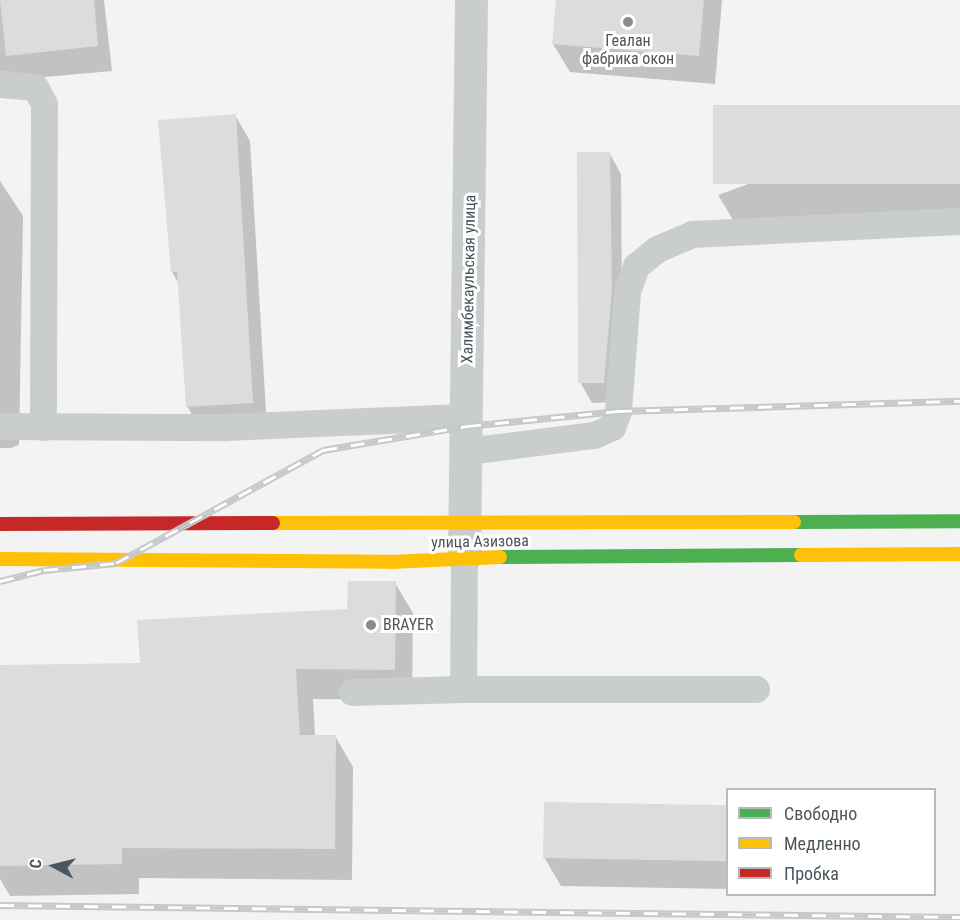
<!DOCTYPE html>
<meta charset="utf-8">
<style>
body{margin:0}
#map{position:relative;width:960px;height:920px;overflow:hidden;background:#f3f3f3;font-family:"Roboto Condensed",sans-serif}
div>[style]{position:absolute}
.shadow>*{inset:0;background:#0003}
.building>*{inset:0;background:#dcdcdd;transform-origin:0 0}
.lane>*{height:27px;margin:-13.5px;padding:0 13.5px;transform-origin:13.5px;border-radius:13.5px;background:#cacdce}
.street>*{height:33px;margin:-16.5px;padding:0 16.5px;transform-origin:16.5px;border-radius:16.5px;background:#cacdce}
.fast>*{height:14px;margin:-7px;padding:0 7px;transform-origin:7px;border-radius:7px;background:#4caf50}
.slow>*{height:14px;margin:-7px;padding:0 7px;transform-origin:7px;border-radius:7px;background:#ffc107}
.jam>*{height:14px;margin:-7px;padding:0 7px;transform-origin:7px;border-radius:7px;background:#c62828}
.rail>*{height:7px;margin-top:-3.5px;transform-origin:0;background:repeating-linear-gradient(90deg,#fff 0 14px,#c6c8c9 0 28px);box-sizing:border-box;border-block:2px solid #c6c8c9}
.dots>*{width:16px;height:16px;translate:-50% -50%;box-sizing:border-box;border:3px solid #fff;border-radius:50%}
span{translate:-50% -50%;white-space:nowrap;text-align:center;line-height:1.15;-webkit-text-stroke:6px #fff;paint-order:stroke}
.poi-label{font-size:16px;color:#4c565d}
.left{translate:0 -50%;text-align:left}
.street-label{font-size:16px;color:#4c565d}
.legend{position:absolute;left:726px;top:788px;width:210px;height:108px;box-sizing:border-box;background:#fff;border:2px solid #b7bbbe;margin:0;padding:8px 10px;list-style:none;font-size:18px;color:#4c565d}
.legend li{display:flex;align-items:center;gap:12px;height:30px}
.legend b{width:30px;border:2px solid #b7bbbe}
.north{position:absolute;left:24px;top:836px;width:60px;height:60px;-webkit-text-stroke:4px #fff;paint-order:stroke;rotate:277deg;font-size:16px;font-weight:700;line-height:24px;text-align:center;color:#4c565d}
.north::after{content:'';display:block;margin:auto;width:21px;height:27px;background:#4c565d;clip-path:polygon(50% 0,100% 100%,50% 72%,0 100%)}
</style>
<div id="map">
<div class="shadow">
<i style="clip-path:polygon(0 0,104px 0,112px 71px,0 81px)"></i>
<i style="clip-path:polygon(557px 0,722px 0,715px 84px,570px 72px,553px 44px)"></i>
<i style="clip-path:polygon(960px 107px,960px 213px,735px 223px,718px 195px)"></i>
<i style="clip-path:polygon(235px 115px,250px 141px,267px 428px,202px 432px,187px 406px,179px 284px,172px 272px)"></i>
<i style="clip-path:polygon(610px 154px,621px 174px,622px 310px,615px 402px,592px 403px,580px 382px)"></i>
<i style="clip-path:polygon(0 181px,23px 216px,19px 445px,11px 448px,0 448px)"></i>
<i style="clip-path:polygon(395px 583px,413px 613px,412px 700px,313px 699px,315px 736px,335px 736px,353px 767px,352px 880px,139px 878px,139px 894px,10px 896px,0 879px,0 667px,141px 665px,349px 610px)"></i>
<i style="clip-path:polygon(728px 807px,728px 889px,561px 886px,544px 857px)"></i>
</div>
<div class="building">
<i style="clip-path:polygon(0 0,94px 0,98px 46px,6px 56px)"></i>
<i style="clip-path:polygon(556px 0,704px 0,699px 56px,552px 44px)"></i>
<i style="left:960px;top:105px;width:79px;height:247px;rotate:90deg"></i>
<i style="clip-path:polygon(236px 114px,253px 403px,186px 407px,177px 272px,171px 272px,158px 120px)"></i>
<i style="clip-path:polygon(577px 152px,610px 152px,612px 289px,604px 383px,578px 383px)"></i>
<i style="clip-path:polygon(348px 581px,396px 581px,395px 670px,296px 669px,300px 735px,336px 735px,335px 849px,122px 848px,122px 864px,0 866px,0 665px,140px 663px,137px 620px,347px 609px)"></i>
<i style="left:544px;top:802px;width:184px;height:56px;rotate:1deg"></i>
</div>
<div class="lane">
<i style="left:0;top:84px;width:35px;rotate:5deg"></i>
<i style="left:35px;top:87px;width:19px;rotate:62deg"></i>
<i style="left:44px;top:104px;width:323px;rotate:90.2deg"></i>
<i style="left:0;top:426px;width:225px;rotate:0.3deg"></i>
<i style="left:225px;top:427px;width:243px;rotate:-2.4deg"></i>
<i style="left:467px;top:451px;width:128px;rotate:-7.2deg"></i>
<i style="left:594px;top:435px;width:20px;rotate:-24deg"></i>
<i style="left:612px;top:427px;width:17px;rotate:-69deg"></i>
<i style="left:618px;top:411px;width:120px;rotate:-85.7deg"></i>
<i style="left:627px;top:291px;width:27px;rotate:-70deg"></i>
<i style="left:636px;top:266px;width:27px;rotate:-39deg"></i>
<i style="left:657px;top:249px;width:38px;rotate:-23deg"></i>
<i style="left:692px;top:234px;width:268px;rotate:-2.8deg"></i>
<i style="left:464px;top:557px;width:132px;rotate:90.4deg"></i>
<i style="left:463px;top:689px;width:293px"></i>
<i style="left:352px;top:692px;width:111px;rotate:-1.5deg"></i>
</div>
<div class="street">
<i style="left:464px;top:557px;width:557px;rotate:-89.28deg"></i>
</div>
<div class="fast">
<i style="left:794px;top:522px;width:166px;rotate:-0.3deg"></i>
<i style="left:500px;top:557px;width:301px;rotate:-0.4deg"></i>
</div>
<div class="slow">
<i style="left:273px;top:523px;width:521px;rotate:-0.11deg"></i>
<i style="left:801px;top:555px;width:159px;rotate:-0.4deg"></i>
<i style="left:0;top:559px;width:390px;rotate:0.4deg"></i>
<i style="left:390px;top:562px;width:110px;rotate:-2.6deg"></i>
</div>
<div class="jam">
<i style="left:0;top:524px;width:273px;rotate:-0.2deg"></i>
</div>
<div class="rail">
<i style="left:0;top:581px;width:45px;rotate:-14deg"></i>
<i style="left:44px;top:570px;width:72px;rotate:-5.6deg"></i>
<i style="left:116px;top:563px;width:236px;rotate:-28.6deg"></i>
<i style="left:323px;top:450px;width:146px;rotate:-9.5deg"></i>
<i style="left:467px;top:426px;width:152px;rotate:-5.7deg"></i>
<i style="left:618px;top:411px;width:342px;rotate:-1.7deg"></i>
<i style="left:0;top:905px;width:960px;rotate:0.72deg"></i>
</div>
<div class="dots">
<i style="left:628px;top:22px;background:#868d92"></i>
<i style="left:371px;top:625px;background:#868d92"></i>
</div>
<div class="poi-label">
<span style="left:628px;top:50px">Геалан<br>фабрика окон</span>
<span class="left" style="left:383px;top:625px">BRAYER</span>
</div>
<div class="street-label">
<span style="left:469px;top:279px;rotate:-89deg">Халимбекаульская улица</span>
<span style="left:480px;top:542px;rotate:-1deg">улица Азизова</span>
</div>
<ul class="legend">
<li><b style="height:8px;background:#4caf50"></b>Свободно</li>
<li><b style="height:8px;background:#ffc107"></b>Медленно</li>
<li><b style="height:8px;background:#c62828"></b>Пробка</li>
</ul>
<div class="north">С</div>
</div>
